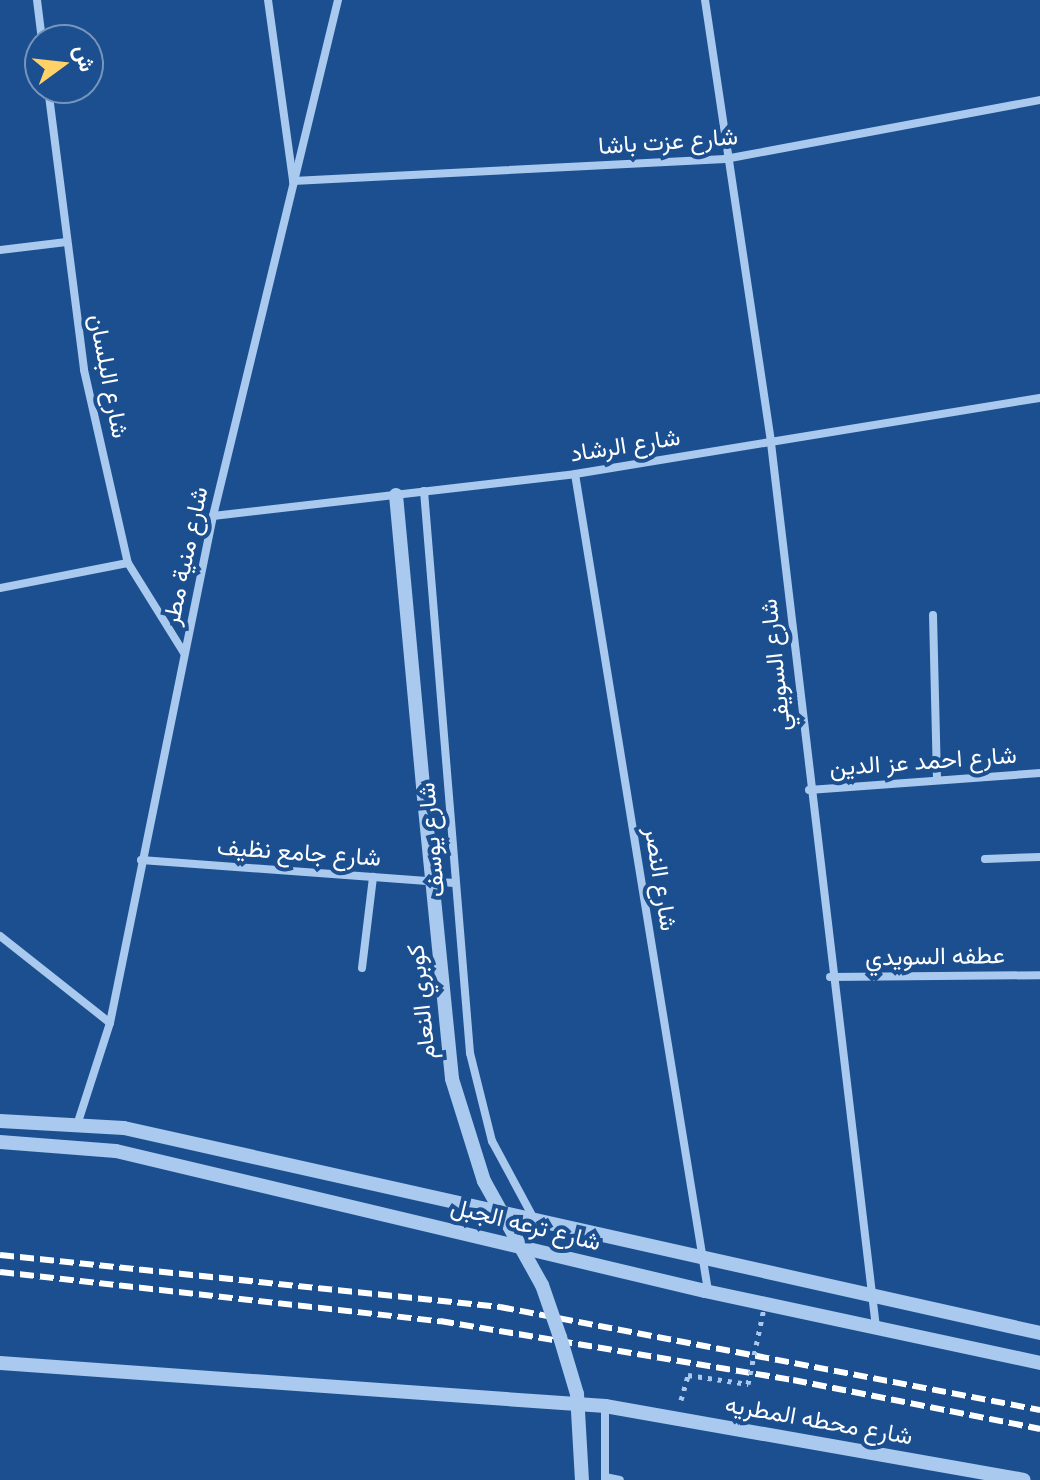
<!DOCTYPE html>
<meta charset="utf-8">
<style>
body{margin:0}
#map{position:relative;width:1040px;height:1480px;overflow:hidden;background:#1b4f8f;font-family:Raleway,Vazirmatn,sans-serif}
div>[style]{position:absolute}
.path>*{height:5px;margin-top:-2.5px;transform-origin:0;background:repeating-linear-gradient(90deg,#a9c9ee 0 4px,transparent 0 10px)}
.minor>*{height:8px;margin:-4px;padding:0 4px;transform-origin:4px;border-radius:4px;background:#a9c9ee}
.tertiary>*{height:14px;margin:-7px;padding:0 7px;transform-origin:7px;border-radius:7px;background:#a9c9ee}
.rail>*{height:6px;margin-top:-3px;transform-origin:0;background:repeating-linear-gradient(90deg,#fff 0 14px,transparent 0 20px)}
.path-bridge>*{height:5px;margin-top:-2.5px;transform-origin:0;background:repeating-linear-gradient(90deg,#a9c9ee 0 4px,transparent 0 10px)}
.tertiary-bridge>*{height:14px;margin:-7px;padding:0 7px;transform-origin:7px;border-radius:7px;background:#a9c9ee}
span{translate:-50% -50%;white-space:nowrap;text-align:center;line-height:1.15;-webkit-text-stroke:8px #1b4f8f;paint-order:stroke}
.street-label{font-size:24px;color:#fff}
.north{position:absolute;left:24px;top:24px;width:80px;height:80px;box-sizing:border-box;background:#1b4f8f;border:2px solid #7695bc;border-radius:50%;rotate:75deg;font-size:22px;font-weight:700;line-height:32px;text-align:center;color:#fff}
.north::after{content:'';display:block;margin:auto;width:28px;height:36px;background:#ffd166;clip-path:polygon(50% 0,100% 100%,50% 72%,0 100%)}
</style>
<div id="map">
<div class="path">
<i style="left:681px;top:1400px;width:26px;rotate:-74deg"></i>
<i style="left:688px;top:1375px;width:61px;rotate:8.5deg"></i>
</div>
<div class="minor">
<i style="left:37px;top:0;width:40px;rotate:82.9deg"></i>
<i style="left:268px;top:0;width:183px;rotate:82.1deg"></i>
<i style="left:293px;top:181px;width:433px;rotate:-2.9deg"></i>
<i style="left:725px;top:159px;width:320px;rotate:-10.6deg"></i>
<i style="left:705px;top:0;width:448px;rotate:81.5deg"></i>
<i style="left:771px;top:443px;width:891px;rotate:83.23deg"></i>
<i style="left:48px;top:88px;width:284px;rotate:82.7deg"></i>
<i style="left:84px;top:370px;width:198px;rotate:77.2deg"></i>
<i style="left:128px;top:563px;width:106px;rotate:58.1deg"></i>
<i style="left:0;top:250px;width:67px;rotate:-6.8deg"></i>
<i style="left:575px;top:474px;width:828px;rotate:80.75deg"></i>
<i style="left:424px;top:491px;width:564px;rotate:85.32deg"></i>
<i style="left:470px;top:1053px;width:91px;rotate:76deg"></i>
<i style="left:492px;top:1141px;width:89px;rotate:61.7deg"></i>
<i style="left:213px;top:516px;width:364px;rotate:-6.6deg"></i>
<i style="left:575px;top:474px;width:471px;rotate:-9.3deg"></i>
<i style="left:0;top:588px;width:130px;rotate:-11.1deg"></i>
<i style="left:933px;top:615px;width:165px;rotate:88.6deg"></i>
<i style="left:809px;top:790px;width:232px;rotate:-4.2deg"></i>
<i style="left:985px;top:859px;width:55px;rotate:-2.1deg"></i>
<i style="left:141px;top:860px;width:314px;rotate:4.2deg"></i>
<i style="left:0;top:936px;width:140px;rotate:38.3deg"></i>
<i style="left:362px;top:968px;width:92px;rotate:-83.1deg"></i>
<i style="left:830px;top:977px;width:210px;rotate:-0.5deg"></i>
<i style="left:78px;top:1122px;width:104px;rotate:-72.1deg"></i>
<i style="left:110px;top:1023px;width:517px;rotate:-78.52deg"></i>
<i style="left:213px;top:516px;width:531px;rotate:-76.38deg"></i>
<i style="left:605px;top:1477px;width:15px;rotate:11deg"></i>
<i style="left:605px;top:1480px;width:74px;rotate:-90deg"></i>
</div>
<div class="tertiary">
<i style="left:396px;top:495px;width:294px;rotate:84.7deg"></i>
<i style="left:0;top:1121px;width:124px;rotate:3.2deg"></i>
<i style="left:124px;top:1128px;width:939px;rotate:12.61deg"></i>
<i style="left:0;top:1142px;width:116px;rotate:4.4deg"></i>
<i style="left:116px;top:1151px;width:605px;rotate:13.37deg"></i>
<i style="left:705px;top:1291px;width:343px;rotate:12.1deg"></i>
<i style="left:0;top:1363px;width:607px;rotate:4.07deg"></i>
<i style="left:605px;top:1406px;width:425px;rotate:10deg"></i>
</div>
<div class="rail">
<i style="left:0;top:1255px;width:503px;rotate:5.94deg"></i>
<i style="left:500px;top:1307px;width:550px;rotate:10.8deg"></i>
<i style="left:0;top:1272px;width:443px;rotate:6.4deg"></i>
<i style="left:440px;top:1321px;width:358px;rotate:9.5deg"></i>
<i style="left:793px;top:1380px;width:252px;rotate:11.2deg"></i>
</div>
<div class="path-bridge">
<i style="left:748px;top:1384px;width:78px;rotate:-78.1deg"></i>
</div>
<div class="tertiary-bridge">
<i style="left:423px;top:788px;width:292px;rotate:84.3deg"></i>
<i style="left:452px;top:1079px;width:107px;rotate:72.6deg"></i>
<i style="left:484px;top:1181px;width:119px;rotate:60.9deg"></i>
<i style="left:542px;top:1285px;width:55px;rotate:70.9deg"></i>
<i style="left:560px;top:1337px;width:59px;rotate:73.4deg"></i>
<i style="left:577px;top:1394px;width:86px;rotate:86.7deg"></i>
</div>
<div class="street-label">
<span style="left:668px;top:141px;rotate:-4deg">شارع عزت باشا</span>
<span style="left:109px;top:376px;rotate:79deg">شارع البلسان</span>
<span style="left:625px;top:445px;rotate:-9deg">شارع الرشاد</span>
<span style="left:185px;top:556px;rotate:-78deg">شارع منية مطر</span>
<span style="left:775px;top:665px;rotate:-96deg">شارع السويفي</span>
<span style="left:923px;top:761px;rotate:-4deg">شارع احمد عز الدين</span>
<span style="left:431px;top:840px;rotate:-95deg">شارع يوسف</span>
<span style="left:299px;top:852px;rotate:4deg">شارع جامع نظيف</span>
<span style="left:661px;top:879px;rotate:81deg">شارع النصر</span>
<span style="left:935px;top:956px;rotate:-1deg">عطفه السويدي</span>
<span style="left:421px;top:1002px;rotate:-96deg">كوبري النعام</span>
<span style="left:526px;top:1224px;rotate:14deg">شارع ترعه الجبل</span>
<span style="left:819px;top:1420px;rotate:10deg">شارع محطه المطريه</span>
</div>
<div class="north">ش</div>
</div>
